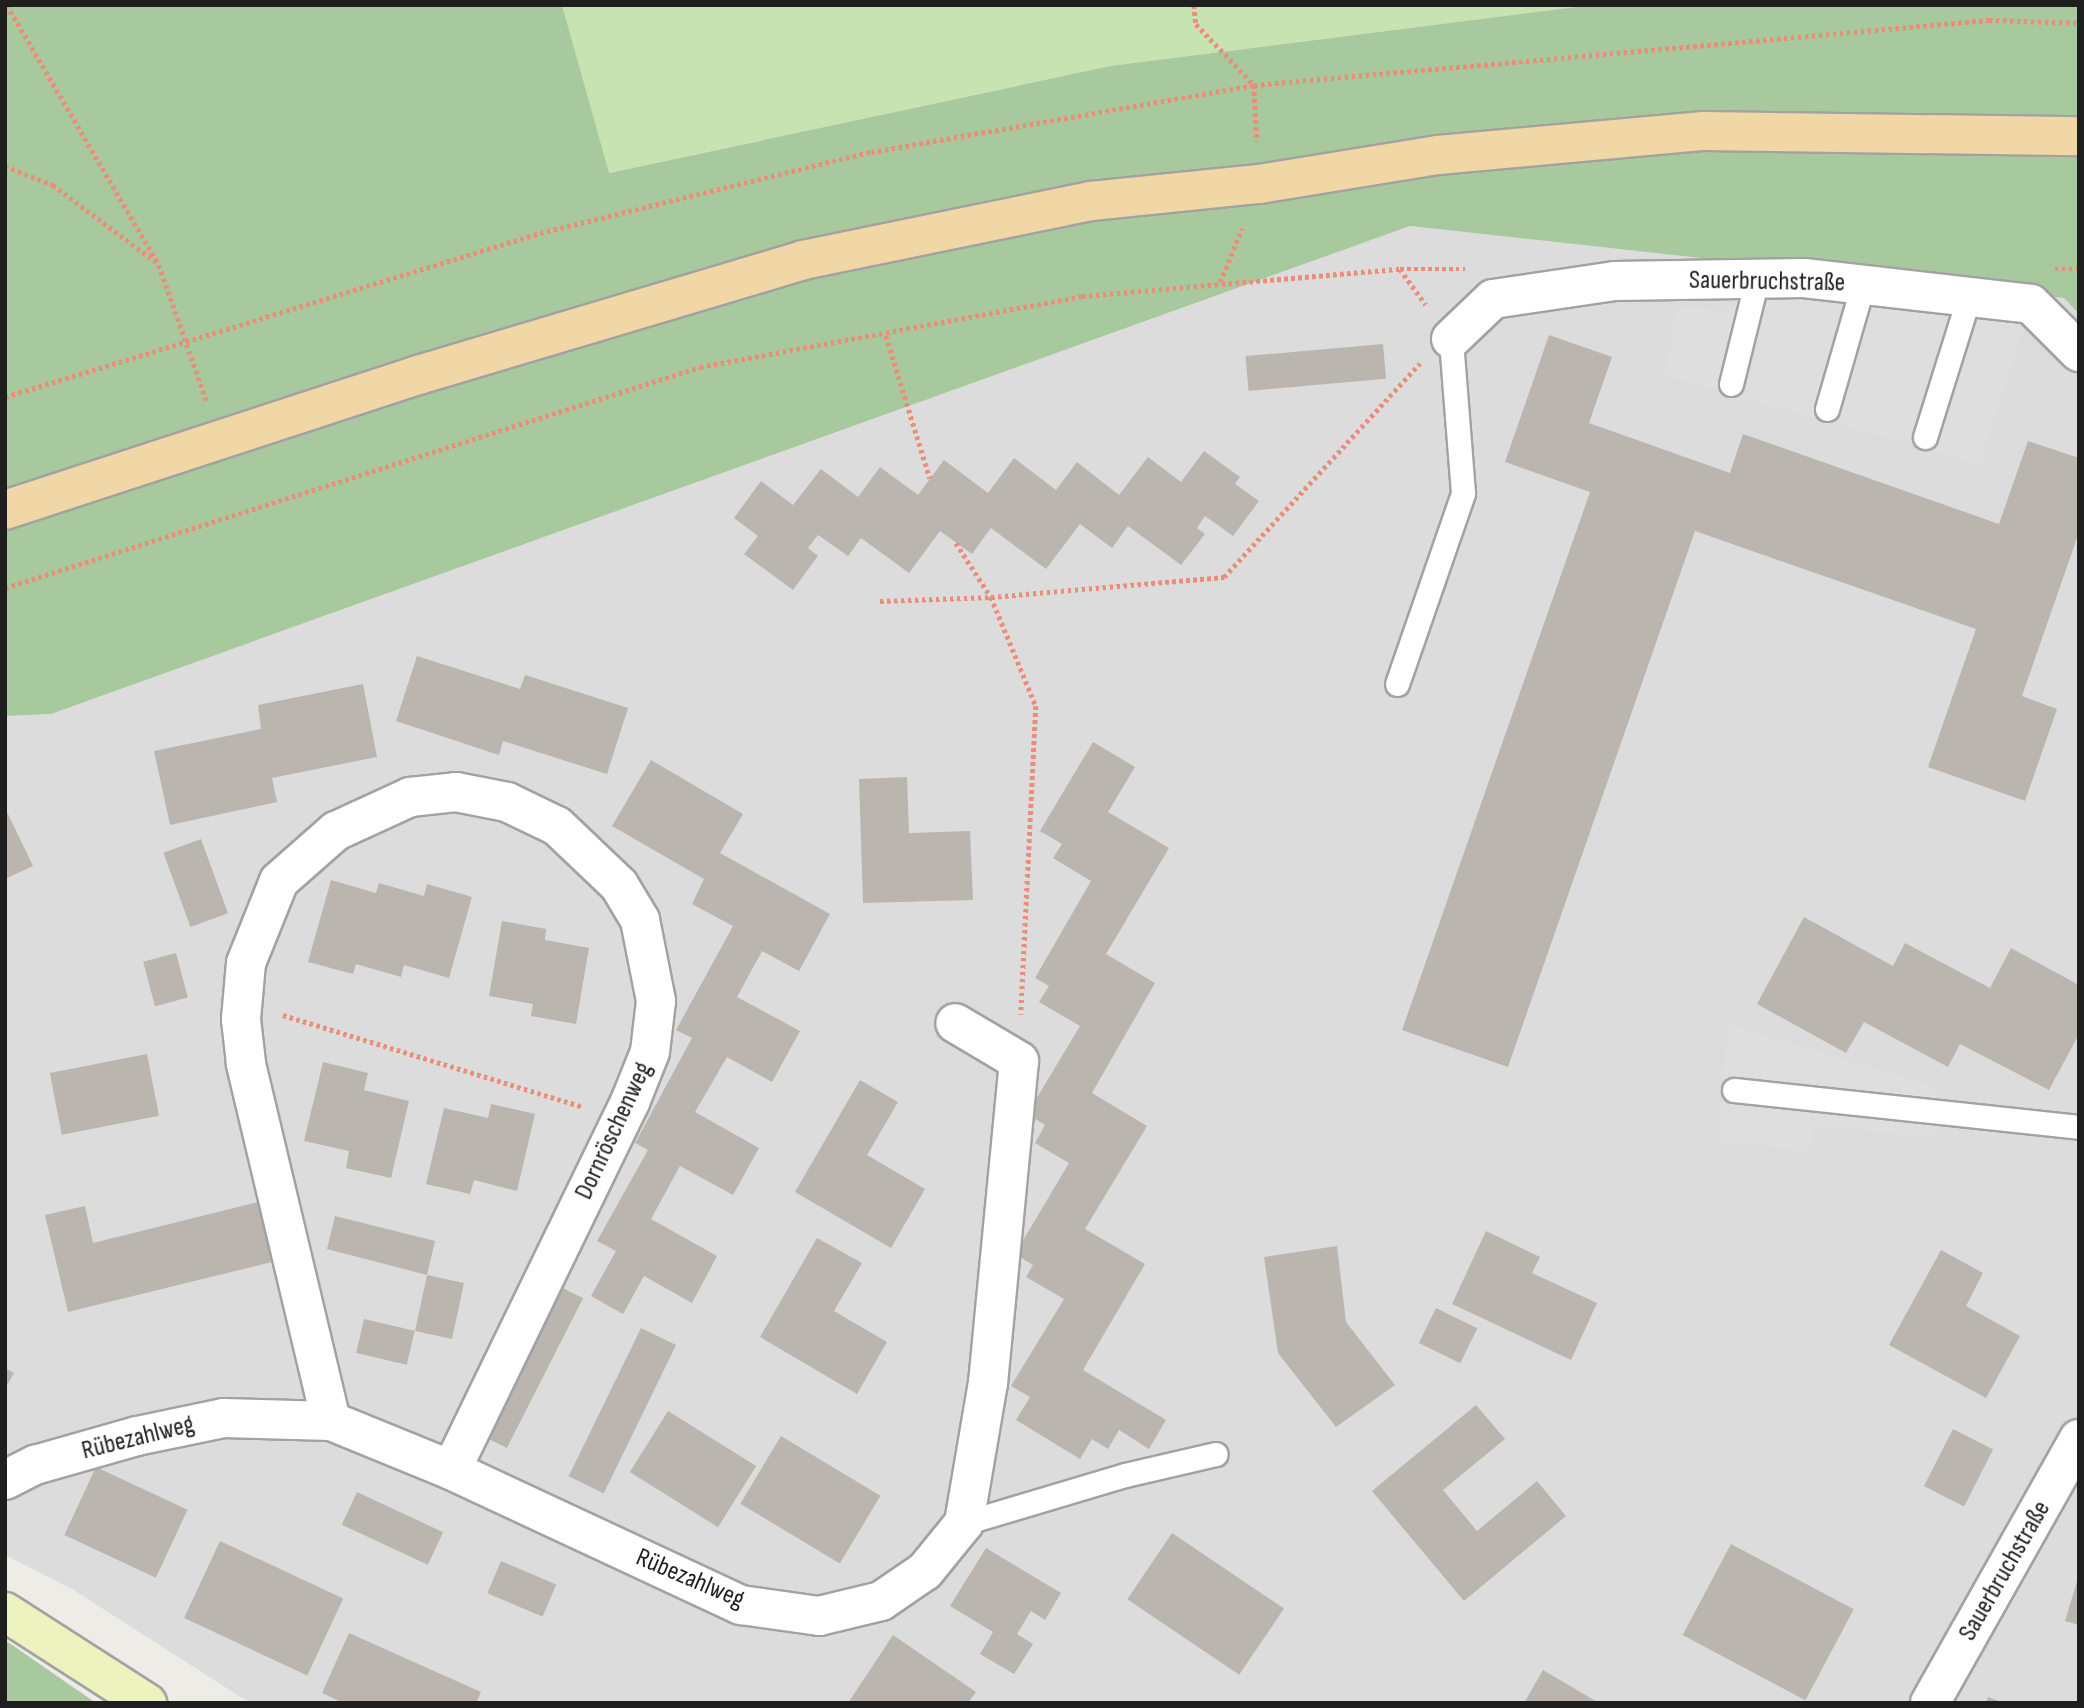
<!DOCTYPE html>
<meta charset="utf-8">
<style>
body{margin:0}
#map{position:relative;width:2084px;height:1708px;overflow:hidden;background:#eeece6;font-family:"Sofia Sans Condensed",sans-serif}
div>[style]{position:absolute}
.residential>*{inset:0;background:#dcdcdc}
.grass>*{inset:0;background:#c6e3b1}
.forest>*{inset:0;background:#a8c99e}
.parking>*{inset:0;background:#dedede}
.building>*{inset:0;background:#bbb5af;transform-origin:0 0}
.path>*{height:4.5px;margin-top:-2.25px;transform-origin:0;background:repeating-linear-gradient(90deg,#ec8d79 0 3.5px,transparent 0 7px)}
.roads{filter:drop-shadow(2px 0 #a2a2a2) drop-shadow(-2px 0 #a2a2a2) drop-shadow(0 2px #a2a2a2) drop-shadow(0 -2px #a2a2a2)}
.lane>*{height:23px;margin:-11.5px;padding:0 11.5px;transform-origin:11.5px;border-radius:11.5px;background:#fff}
.street>*{height:38px;margin:-19px;padding:0 19px;transform-origin:19px;border-radius:19px;background:#fff}
.secondary>*{height:38px;margin:-19px;padding:0 19px;transform-origin:19px;border-radius:19px;background:#edf3bf}
.primary>*{height:38px;margin:-19px;padding:0 19px;transform-origin:19px;border-radius:19px;background:#f2d7a6}
span{translate:-50% -50%;white-space:nowrap;text-align:center;line-height:1.15;-webkit-text-stroke:5px #fff;paint-order:stroke}
.street-label{font-size:26px;color:#1e1e1e}
.frame{position:absolute;inset:0;border:7px solid #1e1e1e;pointer-events:none}
</style>
<div id="map">
<div class="residential">
<i style="clip-path:polygon(1410px 226px,2065px 298px,2079px 314px,2079px 1703px,250px 1703px,72px 1589px,5px 1555px,5px 716px,51px 714px)"></i>
</div>
<div class="grass">
<i style="clip-path:polygon(562px 5px,1592px 5px,1110px 66px,608px 173px)"></i>
</div>
<div class="forest">
<i style="clip-path:polygon(5px 5px,562px 5px,609px 173px,1110px 66px,1592px 5px,2079px 5px,2079px 314px,2064px 298px,1410px 226px,51px 714px,5px 716px)"></i>
<i style="clip-path:polygon(5px 1640px,96px 1703px,5px 1703px)"></i>
</div>
<div class="parking">
<i style="clip-path:polygon(1733px 288px,2026px 318px,1980px 464px,1665px 376px,1677px 306px,1727px 311px)"></i>
<i style="clip-path:polygon(1728px 1025px,1937px 1087px,1934px 1138px,1814px 1125px,1810px 1151px,1717px 1142px)"></i>
</div>
<div class="building">
<i style="clip-path:polygon(1549px 335px,1612px 357px,1589px 423px,1730px 473px,1743px 434px,1999px 524px,2028px 441px,2079px 458px,2079px 532px,2022px 696px,2057px 709px,2025px 801px,1928px 767px,1976px 629px,1695px 531px,1508px 1067px,1402px 1030px,1590px 492px,1505px 462px)"></i>
<i style="left:1383px;top:344px;width:35px;height:138px;rotate:85deg"></i>
<i style="clip-path:polygon(1204px 451px,1240px 477px,1235px 484px,1259px 501px,1233px 536px,1205px 516px,1197px 528px,1205px 534px,1181px 565px,1128px 526px,1112px 548px,1080px 524px,1046px 569px,991px 528px,972px 554px,940px 531px,909px 573px,861px 538px,848px 556px,818px 535px,808px 548px,818px 556px,793px 590px,744px 554px,758px 536px,734px 518px,761px 481px,793px 505px,821px 469px,858px 497px,880px 467px,918px 495px,944px 460px,988px 493px,1014px 458px,1056px 490px,1077px 462px,1119px 495px,1148px 457px,1181px 482px)"></i>
<i style="clip-path:polygon(417px 656px,520px 689px,525px 675px,628px 708px,607px 774px,503px 741px,499px 755px,396px 721px)"></i>
<i style="clip-path:polygon(363px 684px,377px 757px,272px 778px,277px 802px,170px 825px,154px 751px,261px 729px,258px 705px)"></i>
<i style="clip-path:polygon(1093px 742px,1135px 767px,1108px 812px,1169px 848px,1106px 954px,1155px 983px,1092px 1093px,1147px 1126px,1085px 1229px,1145px 1264px,1083px 1370px,1166px 1420px,1149px 1449px,1119px 1430px,1108px 1449px,1092px 1439px,1080px 1459px,1016px 1420px,1030px 1397px,1011px 1386px,1064px 1299px,1026px 1277px,1033px 1265px,1015px 1254px,1069px 1163px,1035px 1143px,1045px 1125px,1027px 1114px,1080px 1026px,1039px 1002px,1049px 986px,1035px 978px,1091px 881px,1053px 858px,1062px 844px,1040px 831px)"></i>
<i style="clip-path:polygon(651px 760px,743px 814px,720px 853px,830px 914px,799px 971px,762px 951px,737px 997px,800px 1031px,772px 1082px,727px 1057px,695px 1112px,759px 1148px,733px 1195px,680px 1166px,651px 1219px,717px 1256px,692px 1303px,644px 1276px,623px 1314px,591px 1296px,616px 1251px,597px 1241px,648px 1150px,635px 1143px,692px 1038px,676px 1030px,733px 926px,692px 904px,704px 879px,612px 826px)"></i>
<i style="clip-path:polygon(907px 777px,909px 833px,970px 831px,973px 900px,863px 903px,859px 779px)"></i>
<i style="clip-path:polygon(5px 808px,33px 866px,5px 879px)"></i>
<i style="left:201px;top:839px;width:79px;height:40px;rotate:70deg"></i>
<i style="clip-path:polygon(331px 880px,376px 893px,379px 883px,424px 896px,427px 884px,472px 897px,449px 978px,404px 965px,401px 977px,356px 964px,353px 974px,308px 962px)"></i>
<i style="clip-path:polygon(1804px 917px,1893px 966px,1905px 943px,1990px 988px,2011px 948px,2079px 985px,2079px 1034px,2049px 1090px,1960px 1044px,1948px 1067px,1864px 1022px,1846px 1053px,1757px 1004px)"></i>
<i style="clip-path:polygon(502px 921px,546px 929px,545px 940px,589px 948px,576px 1024px,531px 1016px,533px 1004px,489px 996px)"></i>
<i style="left:176px;top:953px;width:46px;height:34px;rotate:75deg"></i>
<i style="left:147px;top:1054px;width:63px;height:99px;rotate:79deg"></i>
<i style="clip-path:polygon(323px 1062px,368px 1073px,364px 1090px,409px 1101px,391px 1178px,346px 1168px,349px 1151px,304px 1141px)"></i>
<i style="clip-path:polygon(860px 1080px,898px 1102px,867px 1155px,925px 1189px,891px 1248px,795px 1192px)"></i>
<i style="clip-path:polygon(491px 1104px,535px 1114px,517px 1191px,474px 1180px,470px 1194px,426px 1184px,444px 1108px,488px 1118px)"></i>
<i style="clip-path:polygon(258px 1202px,272px 1262px,68px 1312px,45px 1215px,85px 1206px,93px 1243px)"></i>
<i style="clip-path:polygon(335px 1216px,435px 1241px,427px 1275px,464px 1283px,452px 1339px,415px 1331px,427px 1275px,327px 1249px)"></i>
<i style="clip-path:polygon(1486px 1231px,1540px 1257px,1532px 1273px,1597px 1303px,1571px 1360px,1452px 1304px)"></i>
<i style="clip-path:polygon(817px 1238px,862px 1263px,834px 1311px,887px 1342px,857px 1394px,760px 1337px)"></i>
<i style="clip-path:polygon(1337px 1246px,1346px 1322px,1395px 1385px,1336px 1427px,1278px 1353px,1264px 1257px)"></i>
<i style="clip-path:polygon(1941px 1250px,1983px 1273px,1966px 1306px,2020px 1336px,1986px 1398px,1889px 1345px)"></i>
<i style="left:551px;top:1282px;width:36px;height:168px;rotate:27deg"></i>
<i style="left:1436px;top:1308px;width:46px;height:39px;rotate:26deg"></i>
<i style="left:364px;top:1319px;width:52px;height:35px;rotate:13deg"></i>
<i style="left:641px;top:1328px;width:39px;height:165px;rotate:26deg"></i>
<i style="clip-path:polygon(5px 1368px,14px 1373px,5px 1389px)"></i>
<i style="clip-path:polygon(1476px 1405px,1505px 1439px,1443px 1490px,1477px 1531px,1537px 1481px,1566px 1516px,1464px 1601px,1372px 1491px)"></i>
<i style="left:668px;top:1411px;width:104px;height:72px;rotate:32deg"></i>
<i style="left:1953px;top:1429px;width:45px;height:64px;rotate:27deg"></i>
<i style="left:781px;top:1436px;width:116px;height:79px;rotate:31deg"></i>
<i style="left:96px;top:1467px;width:101px;height:75px;rotate:25deg"></i>
<i style="left:357px;top:1492px;width:95px;height:36px;rotate:25deg"></i>
<i style="left:1172px;top:1533px;width:135px;height:80px;rotate:34deg"></i>
<i style="left:220px;top:1541px;width:136px;height:85px;rotate:25deg"></i>
<i style="left:1731px;top:1544px;width:139px;height:103px;rotate:28deg"></i>
<i style="clip-path:polygon(986px 1548px,1061px 1593px,1045px 1620px,1031px 1611px,1017px 1634px,1033px 1644px,1014px 1674px,980px 1654px,993px 1632px,950px 1606px)"></i>
<i style="left:501px;top:1561px;width:60px;height:35px;rotate:23deg"></i>
<i style="clip-path:polygon(2078px 1578px,2079px 1578px,2079px 1625px,2065px 1621px)"></i>
<i style="clip-path:polygon(349px 1633px,481px 1692px,476px 1703px,343px 1703px,322px 1693px)"></i>
<i style="clip-path:polygon(893px 1635px,976px 1692px,968px 1703px,848px 1703px)"></i>
<i style="clip-path:polygon(1543px 1670px,1599px 1703px,1524px 1703px)"></i>
<i style="clip-path:polygon(1988px 1697px,2004px 1703px,1986px 1703px)"></i>
</div>
<div class="path">
<i style="left:7px;top:5px;width:301px;rotate:59.7deg"></i>
<i style="left:159px;top:265px;width:145px;rotate:70.7deg"></i>
<i style="left:1194px;top:5px;width:19px;rotate:84deg"></i>
<i style="left:1196px;top:24px;width:84px;rotate:46.4deg"></i>
<i style="left:1254px;top:85px;width:57px;rotate:87deg"></i>
<i style="left:5px;top:166px;width:52px;rotate:21.6deg"></i>
<i style="left:53px;top:185px;width:129px;rotate:36.8deg"></i>
<i style="left:1400px;top:269px;width:44px;rotate:54.2deg"></i>
<i style="left:2055px;top:269px;width:24px"></i>
<i style="left:1220px;top:282px;width:58px;rotate:-67.8deg"></i>
<i style="left:886px;top:336px;width:149px;rotate:72.8deg"></i>
<i style="left:5px;top:397px;width:560px;rotate:-17.04deg"></i>
<i style="left:540px;top:233px;width:341px;rotate:-13.8deg"></i>
<i style="left:871px;top:152px;width:389px;rotate:-9.9deg"></i>
<i style="left:1254px;top:85px;width:738px;rotate:-5.05deg"></i>
<i style="left:1989px;top:20px;width:90px;rotate:1.9deg"></i>
<i style="left:956px;top:543px;width:64px;rotate:57.1deg"></i>
<i style="left:991px;top:597px;width:118px;rotate:67.6deg"></i>
<i style="left:1036px;top:706px;width:309px;rotate:92.8deg"></i>
<i style="left:5px;top:588px;width:729px;rotate:-17.64deg"></i>
<i style="left:700px;top:367px;width:389px;rotate:-10.5deg"></i>
<i style="left:1082px;top:296px;width:319px;rotate:-4.9deg"></i>
<i style="left:1400px;top:269px;width:65px"></i>
<i style="left:880px;top:601px;width:111px;rotate:-2.1deg"></i>
<i style="left:991px;top:597px;width:234px;rotate:-4.9deg"></i>
<i style="left:1224px;top:577px;width:290px;rotate:-47.5deg"></i>
<i style="left:283px;top:1015px;width:314px;rotate:17deg"></i>
</div>
<div class="roads">
<div class="lane">
<i style="left:1731px;top:384px;width:108px;rotate:-76.1deg"></i>
<i style="left:1827px;top:409px;width:130px;rotate:-73.9deg"></i>
<i style="left:1925px;top:437px;width:147px;rotate:-72.6deg"></i>
<i style="left:1397px;top:684px;width:202px;rotate:-70.9deg"></i>
<i style="left:1463px;top:493px;width:154px;rotate:-94.5deg"></i>
<i style="left:1734px;top:1090px;width:347px;rotate:6.1deg"></i>
<i style="left:964px;top:1523px;width:168px;rotate:-16.6deg"></i>
<i style="left:1125px;top:1475px;width:93px;rotate:-13deg"></i>
</div>
<div class="street">
<i style="left:1451px;top:339px;width:58px;rotate:-43.6deg"></i>
<i style="left:1493px;top:299px;width:123px;rotate:-8.4deg"></i>
<i style="left:1615px;top:281px;width:189px;rotate:-0.9deg"></i>
<i style="left:1804px;top:278px;width:228px;rotate:6.5deg"></i>
<i style="left:2031px;top:304px;width:68px;rotate:45deg"></i>
<i style="left:331px;top:1421px;width:368px;rotate:-103.4deg"></i>
<i style="left:246px;top:1063px;width:44px;rotate:-96.5deg"></i>
<i style="left:241px;top:1019px;width:56px;rotate:-84.9deg"></i>
<i style="left:246px;top:963px;width:88px;rotate:-68.1deg"></i>
<i style="left:279px;top:881px;width:76px;rotate:-41.3deg"></i>
<i style="left:336px;top:831px;width:81px;rotate:-24.7deg"></i>
<i style="left:410px;top:797px;width:46px;rotate:-6.2deg"></i>
<i style="left:456px;top:792px;width:52px;rotate:11.1deg"></i>
<i style="left:507px;top:802px;width:55px;rotate:25.6deg"></i>
<i style="left:557px;top:826px;width:86px;rotate:43.6deg"></i>
<i style="left:619px;top:885px;width:41px;rotate:59deg"></i>
<i style="left:640px;top:920px;width:83px;rotate:78.8deg"></i>
<i style="left:656px;top:1001px;width:51px;rotate:96.7deg"></i>
<i style="left:650px;top:1052px;width:54px;rotate:111.8deg"></i>
<i style="left:630px;top:1102px;width:409px;rotate:115.9deg"></i>
<i style="left:5px;top:1480px;width:34px;rotate:-27deg"></i>
<i style="left:35px;top:1465px;width:106px;rotate:-15.9deg"></i>
<i style="left:137px;top:1436px;width:89px;rotate:-11.7deg"></i>
<i style="left:224px;top:1418px;width:107px;rotate:1.6deg"></i>
<i style="left:331px;top:1421px;width:130px;rotate:22.2deg"></i>
<i style="left:451px;top:1470px;width:320px;rotate:25deg"></i>
<i style="left:741px;top:1605px;width:79px;rotate:8deg"></i>
<i style="left:819px;top:1616px;width:64px;rotate:-13.6deg"></i>
<i style="left:881px;top:1601px;width:53px;rotate:-34.3deg"></i>
<i style="left:925px;top:1571px;width:62px;rotate:-50.9deg"></i>
<i style="left:964px;top:1523px;width:142px;rotate:-80.3deg"></i>
<i style="left:988px;top:1383px;width:323px;rotate:-84.5deg"></i>
<i style="left:1019px;top:1061px;width:74px;rotate:-149.3deg"></i>
<i style="left:1930px;top:1703px;width:303px;rotate:-60.6deg"></i>
</div>
<div class="secondary">
<i style="left:5px;top:1612px;width:169px;rotate:32.7deg"></i>
</div>
<div class="primary">
<i style="left:5px;top:510px;width:435px;rotate:-18.1deg"></i>
<i style="left:418px;top:375px;width:402px;rotate:-16.6deg"></i>
<i style="left:803px;top:260px;width:294px;rotate:-11.6deg"></i>
<i style="left:1091px;top:201px;width:169px;rotate:-5.8deg"></i>
<i style="left:1259px;top:184px;width:181px;rotate:-9.2deg"></i>
<i style="left:1438px;top:155px;width:267px;rotate:-5.2deg"></i>
<i style="left:1704px;top:131px;width:375px;rotate:0.8deg"></i>
</div>
</div>
<div class="street-label">
<span style="left:1767px;top:282px;rotate:1deg">Sauerbruchstraße</span>
<span style="left:614px;top:1131px;rotate:-65deg">Dornröschenweg</span>
<span style="left:138px;top:1438px;rotate:-14deg">Rübezahlweg</span>
<span style="left:2005px;top:1571px;rotate:-60deg">Sauerbruchstraße</span>
<span style="left:690px;top:1579px;rotate:23deg">Rübezahlweg</span>
</div>
<div class="frame"></div>
</div>
